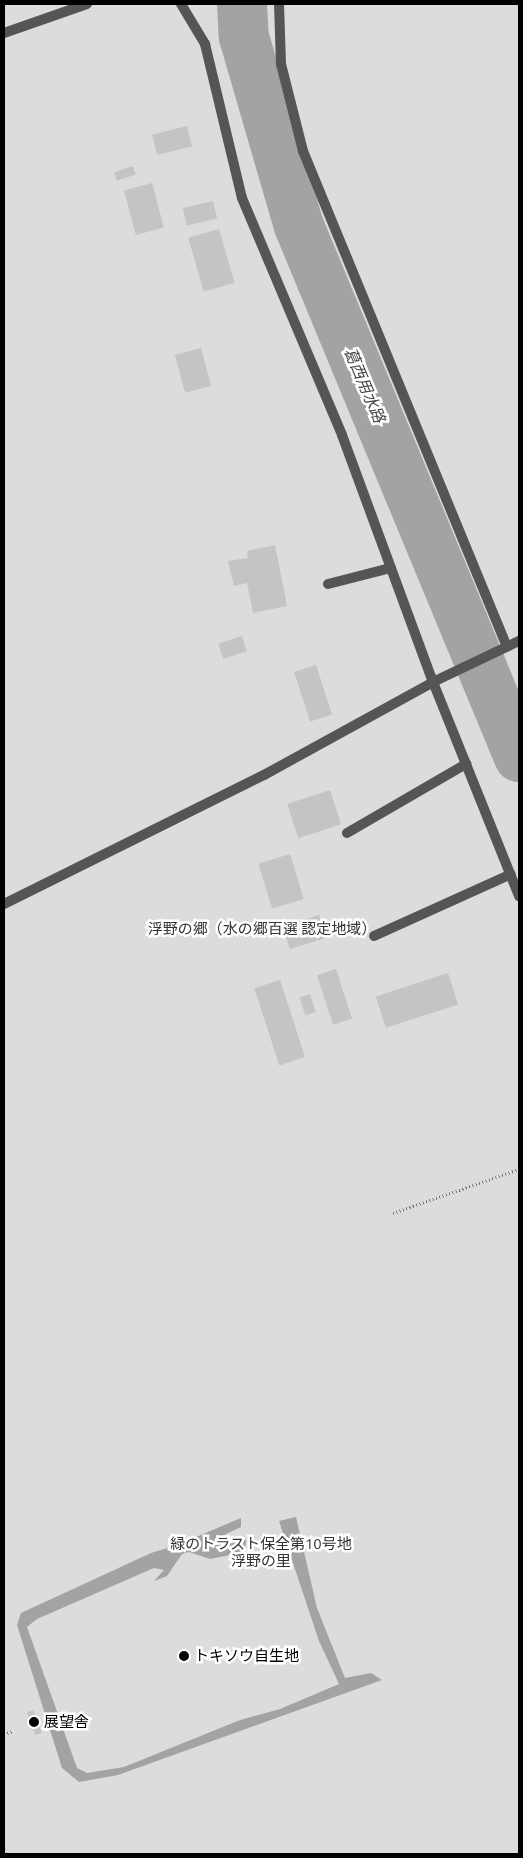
<!DOCTYPE html>
<meta charset="utf-8">
<style>
body{margin:0}
#map{position:relative;width:523px;height:1858px;overflow:hidden;background:#fff;font-family:Ubuntu,"Noto Sans JP",sans-serif}
div>[style]{position:absolute}
.green>*{inset:0;background:#dcdcdc;transform-origin:0 0}
.water>*{inset:0;background:#a3a3a3}
.river>*{height:50px;margin:-25px;padding:0 25px;transform-origin:25px;border-radius:25px;background:#a3a3a3}
.building>*{inset:0;background:#c4c4c4;transform-origin:0 0}
.path>*{height:3px;margin-top:-1.5px;transform-origin:0;background:repeating-linear-gradient(90deg,#777 0 1px,transparent 0 3.5px)}
.service>*{height:10px;margin:-5px;padding:0 5px;transform-origin:5px;border-radius:5px;background:#555}
.minor>*{height:10px;margin:-5px;padding:0 5px;transform-origin:5px;border-radius:5px;background:#555}
.dots>*{width:14px;height:14px;translate:-50% -50%;box-sizing:border-box;border:2px solid #fff;border-radius:50%}
span{translate:-50% -50%;white-space:nowrap;text-align:center;line-height:1.15;-webkit-text-stroke:5px #fff;paint-order:stroke}
.park-label{font-size:15px;color:#333}
.poi-label{font-size:15px;color:#000}
.left{translate:0 -50%;text-align:left}
.water-label{font-size:16px;color:#444;font-style:italic}
.frame{position:absolute;inset:0;border:5px solid #000;pointer-events:none}
</style>
<div id="map">
<div class="green">
<i style="left:4px;top:4px;width:515px;height:1850px"></i>
</div>
<div class="water">
<i style="clip-path:polygon(296px 1517px,317px 1608px,345px 1678px,371px 1673px,382px 1680px,118px 1775px,79px 1782px,62px 1768px,17px 1625px,21px 1613px,151px 1553px,177px 1545px,241px 1518px,241px 1527px,220px 1537px,226px 1544px,246px 1539px,245px 1552px,210px 1559px,189px 1552px,182px 1554px,167px 1576px,154px 1581px,164px 1570px,154px 1568px,37px 1619px,27px 1627px,77px 1768px,87px 1773px,124px 1767px,240px 1720px,280px 1709px,339px 1684px,319px 1641px,279px 1521px)"></i>
</div>
<div class="river">
<i style="left:242px;top:4px;width:33px;rotate:87deg"></i>
<i style="left:244px;top:37px;width:197px;rotate:73.8deg"></i>
<i style="left:299px;top:226px;width:575px;rotate:67.5deg"></i>
</div>
<div class="building">
<i style="left:187px;top:126px;width:21px;height:36px;rotate:76deg"></i>
<i style="left:133px;top:166px;width:9px;height:20px;rotate:72deg"></i>
<i style="left:152px;top:183px;width:46px;height:29px;rotate:75deg"></i>
<i style="left:213px;top:201px;width:18px;height:31px;rotate:77deg"></i>
<i style="left:219px;top:229px;width:56px;height:32px;rotate:74deg"></i>
<i style="left:201px;top:348px;width:39px;height:27px;rotate:75deg"></i>
<i style="clip-path:polygon(275px 545px,287px 606px,253px 613px,247px 583px,234px 586px,228px 561px,248px 558px,247px 551px)"></i>
<i style="left:242px;top:636px;width:16px;height:25px;rotate:72deg"></i>
<i style="left:316px;top:665px;width:52px;height:23px;rotate:72deg"></i>
<i style="left:330px;top:790px;width:36px;height:45px;rotate:72deg"></i>
<i style="left:290px;top:854px;width:47px;height:33px;rotate:73deg"></i>
<i style="left:319px;top:915px;width:24px;height:38px;rotate:73deg"></i>
<i style="left:336px;top:969px;width:52px;height:20px;rotate:72deg"></i>
<i style="left:448px;top:973px;width:33px;height:76px;rotate:72deg"></i>
<i style="left:280px;top:980px;width:81px;height:27px;rotate:72deg"></i>
<i style="left:310px;top:994px;width:19px;height:11px;rotate:72deg"></i>
<i style="clip-path:polygon(33px 1710px,42px 1733px,35px 1735px,27px 1712px)"></i>
</div>
<div class="path">
<i style="left:393px;top:1213px;width:133px;rotate:-19.2deg"></i>
<i style="left:4px;top:1734px;width:9px;rotate:-18deg"></i>
<i style="left:4px;top:1849px;width:5px;rotate:68deg"></i>
</div>
<div class="service">
<i style="left:279px;top:4px;width:60px;rotate:88.1deg"></i>
<i style="left:281px;top:64px;width:90px;rotate:75.8deg"></i>
<i style="left:303px;top:151px;width:536px;rotate:67.64deg"></i>
<i style="left:328px;top:584px;width:65px;rotate:-14.3deg"></i>
<i style="left:347px;top:833px;width:138px;rotate:-30.1deg"></i>
<i style="left:374px;top:936px;width:150px;rotate:-24.3deg"></i>
</div>
<div class="minor">
<i style="left:181px;top:4px;width:47px;rotate:59deg"></i>
<i style="left:205px;top:44px;width:158px;rotate:76.5deg"></i>
<i style="left:242px;top:198px;width:257px;rotate:67.1deg"></i>
<i style="left:342px;top:435px;width:263px;rotate:69.8deg"></i>
<i style="left:433px;top:682px;width:231px;rotate:68.1deg"></i>
<i style="left:4px;top:33px;width:88px;rotate:-19.3deg"></i>
<i style="left:4px;top:904px;width:290px;rotate:-26.4deg"></i>
<i style="left:264px;top:775px;width:193px;rotate:-28.8deg"></i>
<i style="left:433px;top:682px;width:95px;rotate:-25.5deg"></i>
</div>
<div class="dots">
<i style="left:184px;top:1656px;background:#000"></i>
<i style="left:34px;top:1722px;background:#000"></i>
</div>
<div class="park-label">
<span style="left:262px;top:929px">浮野の郷（水の郷百選 認定地域）</span>
<span style="left:261px;top:1552px">緑のトラスト保全第10号地<br>浮野の里</span>
</div>
<div class="poi-label">
<span class="left" style="left:194px;top:1656px">トキソウ自生地</span>
<span class="left" style="left:44px;top:1722px">展望舎</span>
</div>
<div class="water-label">
<span style="left:365px;top:385px;rotate:67deg">葛西用水路</span>
</div>
<div class="frame"></div>
</div>
